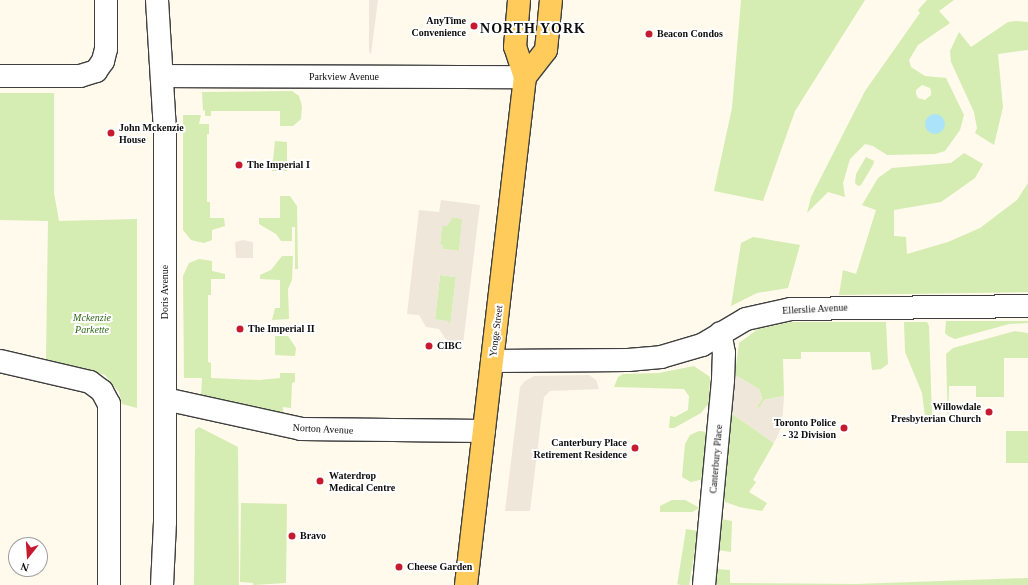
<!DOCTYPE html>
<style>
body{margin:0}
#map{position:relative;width:1028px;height:585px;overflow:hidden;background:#fffaeb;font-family:Georgia,serif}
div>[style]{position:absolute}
.green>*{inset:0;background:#d5ecb2;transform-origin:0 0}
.plaza>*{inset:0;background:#efe8da}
.water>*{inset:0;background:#abe3fb}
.round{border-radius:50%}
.roads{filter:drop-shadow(1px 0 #3f3f3f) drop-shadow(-1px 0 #3f3f3f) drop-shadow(0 1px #3f3f3f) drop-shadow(0 -1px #3f3f3f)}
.minor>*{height:22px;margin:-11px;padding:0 11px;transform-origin:11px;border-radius:11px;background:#fff}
.major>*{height:22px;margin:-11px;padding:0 11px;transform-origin:11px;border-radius:11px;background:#ffcb5b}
.dots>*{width:11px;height:11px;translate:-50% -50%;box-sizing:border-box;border:2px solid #fff;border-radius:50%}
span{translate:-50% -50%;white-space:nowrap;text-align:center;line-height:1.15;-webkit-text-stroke:4px #fff;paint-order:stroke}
.poi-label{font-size:10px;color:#0c0c0c;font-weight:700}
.right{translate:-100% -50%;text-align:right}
.left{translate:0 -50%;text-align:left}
.street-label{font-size:10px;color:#0c0c0c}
.park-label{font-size:10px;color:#2f6818;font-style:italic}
.district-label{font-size:14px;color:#0c0c0c;font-weight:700;letter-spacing:1px}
.north{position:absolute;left:8px;top:537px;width:40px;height:40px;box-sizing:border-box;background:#fff;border:1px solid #9e9e9e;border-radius:50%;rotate:197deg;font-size:11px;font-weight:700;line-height:16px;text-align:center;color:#0c0c0c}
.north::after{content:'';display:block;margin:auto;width:14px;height:18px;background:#c61a2f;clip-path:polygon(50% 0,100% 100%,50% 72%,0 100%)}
</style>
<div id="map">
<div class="green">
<i style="clip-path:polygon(741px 0,865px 0,795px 111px,763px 201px,714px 191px,732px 108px)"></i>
<i style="clip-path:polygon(evenodd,927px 0,954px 0,939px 11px,950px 23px,918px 45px,909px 60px,911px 67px,925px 76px,946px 78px,964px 115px,960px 130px,945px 151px,935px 154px,887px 155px,873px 146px,865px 144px,850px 159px,843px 183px,845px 197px,828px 192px,807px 213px,811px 197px,865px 91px,920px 13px,918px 10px,927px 0,922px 85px,930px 88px,931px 91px,931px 95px,925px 100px,918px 98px,916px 94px,916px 90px,922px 85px)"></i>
<i style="clip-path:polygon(1016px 21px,1028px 22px,1028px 50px,998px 54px,1003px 107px,994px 145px,975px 133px,977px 128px,974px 112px,951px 62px,950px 51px,959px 32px,971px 47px,1008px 22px)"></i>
<i style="clip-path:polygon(292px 91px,299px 96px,302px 106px,301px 119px,293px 126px,280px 126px,280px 111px,211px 111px,211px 116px,205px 116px,205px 110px,203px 111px,202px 92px)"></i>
<i style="clip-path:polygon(0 93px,54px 93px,54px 193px,59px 221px,137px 219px,137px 408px,122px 404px,119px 392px,105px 375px,46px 359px,48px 221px,0 220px)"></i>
<i style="clip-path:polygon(183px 115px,201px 115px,199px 124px,209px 124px,209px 134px,207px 134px,207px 202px,210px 202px,210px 218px,224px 218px,225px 226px,212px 230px,212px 240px,204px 243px,191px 240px,183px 230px)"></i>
<i style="clip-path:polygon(275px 141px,287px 142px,287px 171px,272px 171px)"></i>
<i style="clip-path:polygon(964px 153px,983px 164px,975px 178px,941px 202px,894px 210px,894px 236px,906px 237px,907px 254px,948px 242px,980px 228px,1017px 200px,1028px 183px,1028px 292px,839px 295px,843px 270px,856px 274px,876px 210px,862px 205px,878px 178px,892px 168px,951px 163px)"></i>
<i style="clip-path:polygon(866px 157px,874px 161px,873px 165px,861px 185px,858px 186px,855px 183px,856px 174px)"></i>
<i style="clip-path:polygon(280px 196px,290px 196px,297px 206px,298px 269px,295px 269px,295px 227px,292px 227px,292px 241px,281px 241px,276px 234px,259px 224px,259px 218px,280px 218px)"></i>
<i style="clip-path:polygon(453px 217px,463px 219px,459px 251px,443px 249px,440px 244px,442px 225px)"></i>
<i style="clip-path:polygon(753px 237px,800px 245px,788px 288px,757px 293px,731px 306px,741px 243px)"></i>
<i style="clip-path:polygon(282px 256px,293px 256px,292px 280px,288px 289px,289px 319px,272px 320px,275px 308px,280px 308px,280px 280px,260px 279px,260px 275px,271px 270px)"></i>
<i style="clip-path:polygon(199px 259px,212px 261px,212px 271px,225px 274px,225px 279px,211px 279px,211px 295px,208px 295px,208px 362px,211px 363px,211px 378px,259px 380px,280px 378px,280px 373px,295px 373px,295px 382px,292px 383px,291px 408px,283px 407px,283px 414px,201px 395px,202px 378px,184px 378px,183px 276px,189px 263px)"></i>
<i style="clip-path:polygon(440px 275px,456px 277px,450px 328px,435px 319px)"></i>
<i style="clip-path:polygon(946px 321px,1028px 321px,1028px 323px,1009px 324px,955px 339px,948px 336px,945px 333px)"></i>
<i style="clip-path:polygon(791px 322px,886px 322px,888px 364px,881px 369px,872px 370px,870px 352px,801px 352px,801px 359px,783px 359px,784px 396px,764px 400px,759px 409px,757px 407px,762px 398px,759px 389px,735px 375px,739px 343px,758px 329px)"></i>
<i style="clip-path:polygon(904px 322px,927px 322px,929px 326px,932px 416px,925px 416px,922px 393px,905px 352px)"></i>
<i style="clip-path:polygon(1015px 331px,1028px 333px,1028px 358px,1004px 358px,1004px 397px,976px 397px,976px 386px,949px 386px,948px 427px,946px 354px,953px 348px)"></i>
<i style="clip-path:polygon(275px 336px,288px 336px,296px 348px,295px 356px,275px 355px)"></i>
<i style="clip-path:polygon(694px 366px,710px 377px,709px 403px,701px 413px,674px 428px,669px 428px,670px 416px,675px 417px,688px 410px,689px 396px,684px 389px,614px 387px,618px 377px,623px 374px,659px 373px)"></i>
<i style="clip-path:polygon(731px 413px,774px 443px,753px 480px,756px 482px,749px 492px,767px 503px,762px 511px,739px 507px,723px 501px)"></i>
<i style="clip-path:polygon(199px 427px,238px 447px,239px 585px,194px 585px,195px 430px)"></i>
<i style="clip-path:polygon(699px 431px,707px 432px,703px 476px,700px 480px,691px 482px,682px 477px,685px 444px,690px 435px)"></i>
<i style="left:1006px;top:431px;width:22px;height:32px"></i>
<i style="clip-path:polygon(672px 500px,685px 500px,700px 508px,692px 512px,660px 512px,660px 506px)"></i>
<i style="clip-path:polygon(241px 503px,287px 504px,286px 583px,253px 585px,253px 583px,240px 582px)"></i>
<i style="clip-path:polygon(721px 519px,732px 521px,731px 552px,718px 550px)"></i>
<i style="left:686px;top:529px;width:12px;height:56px;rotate:9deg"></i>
<i style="clip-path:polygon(717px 569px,730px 570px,730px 583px,857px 584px,1028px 578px,1028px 585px,715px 585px)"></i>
</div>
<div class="plaza">
<i style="clip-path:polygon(369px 0,378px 0,371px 54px,369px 52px)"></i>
<i style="clip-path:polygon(evenodd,441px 200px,480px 205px,463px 344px,447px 341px,439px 329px,426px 327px,419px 315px,407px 314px,419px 210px,439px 212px,441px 200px,453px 217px,462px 219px,459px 251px,443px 249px,443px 245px,440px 244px,442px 226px,447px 226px,453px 217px,441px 200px,440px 275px,456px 277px,450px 328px,449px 321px,435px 319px,440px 275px)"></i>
<i style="clip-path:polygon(243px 240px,253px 242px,253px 258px,236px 258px,235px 242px)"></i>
<i style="clip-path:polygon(589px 375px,596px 380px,599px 389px,550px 391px,544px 397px,530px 511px,505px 511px,520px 387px,525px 381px,534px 376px)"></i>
<i style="clip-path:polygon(735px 375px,759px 389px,762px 398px,757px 407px,759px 408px,764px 400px,784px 396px,782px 426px,774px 443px,731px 413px)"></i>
</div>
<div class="water">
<i class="round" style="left:925px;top:114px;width:20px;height:20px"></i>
</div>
<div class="roads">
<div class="minor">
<i style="left:157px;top:0;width:131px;rotate:86.5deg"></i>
<i style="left:165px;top:131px;width:391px;rotate:90deg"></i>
<i style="left:165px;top:522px;width:63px;rotate:92.7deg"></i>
<i style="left:0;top:76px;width:80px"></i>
<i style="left:80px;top:76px;width:17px;rotate:-17deg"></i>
<i style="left:96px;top:71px;width:12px;rotate:-55deg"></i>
<i style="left:103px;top:61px;width:12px;rotate:-76deg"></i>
<i style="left:106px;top:49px;width:49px;rotate:-90deg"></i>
<i style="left:163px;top:76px;width:362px;rotate:0.2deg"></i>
<i style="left:0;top:361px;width:92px;rotate:13.1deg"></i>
<i style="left:90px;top:382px;width:15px;rotate:37deg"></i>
<i style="left:102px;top:391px;width:15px;rotate:62deg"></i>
<i style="left:109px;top:404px;width:181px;rotate:90deg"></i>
<i style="left:492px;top:361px;width:136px;rotate:-0.4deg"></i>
<i style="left:628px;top:360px;width:33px;rotate:-5deg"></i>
<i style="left:661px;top:357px;width:43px;rotate:-16.3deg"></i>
<i style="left:702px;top:345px;width:51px;rotate:-30.6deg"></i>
<i style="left:746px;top:319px;width:46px;rotate:-12.5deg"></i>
<i style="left:791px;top:309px;width:237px;rotate:-0.7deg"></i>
<i style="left:165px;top:399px;width:139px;rotate:12.4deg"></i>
<i style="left:301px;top:429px;width:183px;rotate:0.6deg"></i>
<i style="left:704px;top:585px;width:206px;rotate:-84.7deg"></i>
<i style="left:723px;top:380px;width:27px;rotate:-88deg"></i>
<i style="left:724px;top:353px;width:20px;rotate:-101deg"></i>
</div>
<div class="major">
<i style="left:525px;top:77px;width:34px;rotate:-52deg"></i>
<i style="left:546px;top:50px;width:50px;rotate:-84.3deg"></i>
<i style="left:466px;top:585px;width:511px;rotate:-83.38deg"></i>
<i style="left:525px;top:77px;width:32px;rotate:-108deg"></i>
<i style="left:515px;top:47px;width:47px;rotate:-85.1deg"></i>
</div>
</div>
<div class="dots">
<i style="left:474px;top:26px;background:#c61a2f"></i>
<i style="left:649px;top:34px;background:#c61a2f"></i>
<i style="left:111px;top:133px;background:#c61a2f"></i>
<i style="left:239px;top:165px;background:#c61a2f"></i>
<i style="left:240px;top:329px;background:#c61a2f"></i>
<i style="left:429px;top:346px;background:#c61a2f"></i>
<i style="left:989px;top:412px;background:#c61a2f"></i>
<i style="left:844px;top:428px;background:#c61a2f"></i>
<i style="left:635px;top:448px;background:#c61a2f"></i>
<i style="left:320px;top:481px;background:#c61a2f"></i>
<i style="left:292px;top:536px;background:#c61a2f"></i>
<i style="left:399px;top:567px;background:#c61a2f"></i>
</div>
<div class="poi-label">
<span class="right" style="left:466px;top:26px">AnyTime<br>Convenience</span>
<span class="left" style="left:657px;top:34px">Beacon Condos</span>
<span class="left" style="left:119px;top:133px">John Mckenzie<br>House</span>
<span class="left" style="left:247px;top:165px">The Imperial I</span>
<span class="left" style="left:248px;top:329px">The Imperial II</span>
<span class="left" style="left:437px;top:346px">CIBC</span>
<span class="right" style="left:981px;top:412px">Willowdale<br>Presbyterian Church</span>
<span class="right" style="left:836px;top:428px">Toronto Police<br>- 32 Division</span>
<span class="right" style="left:627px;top:448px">Canterbury Place<br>Retirement Residence</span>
<span class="left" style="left:329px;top:481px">Waterdrop<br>Medical Centre</span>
<span class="left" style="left:300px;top:536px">Bravo</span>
<span class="left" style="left:407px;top:567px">Cheese Garden</span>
</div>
<div class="street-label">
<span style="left:344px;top:77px">Parkview Avenue</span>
<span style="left:165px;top:292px;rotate:-90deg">Doris Avenue</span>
<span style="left:815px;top:309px;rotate:-3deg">Ellerslie Avenue</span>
<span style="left:496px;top:331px;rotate:-83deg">Yonge Street</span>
<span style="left:323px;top:429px;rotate:3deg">Norton Avenue</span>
<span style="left:716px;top:459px;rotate:-85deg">Canterbury Place</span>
</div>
<div class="park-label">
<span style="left:92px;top:323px">Mckenzie<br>Parkette</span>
</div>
<div class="district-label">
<span style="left:533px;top:29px">NORTH YORK</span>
</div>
<div class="north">N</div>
</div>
